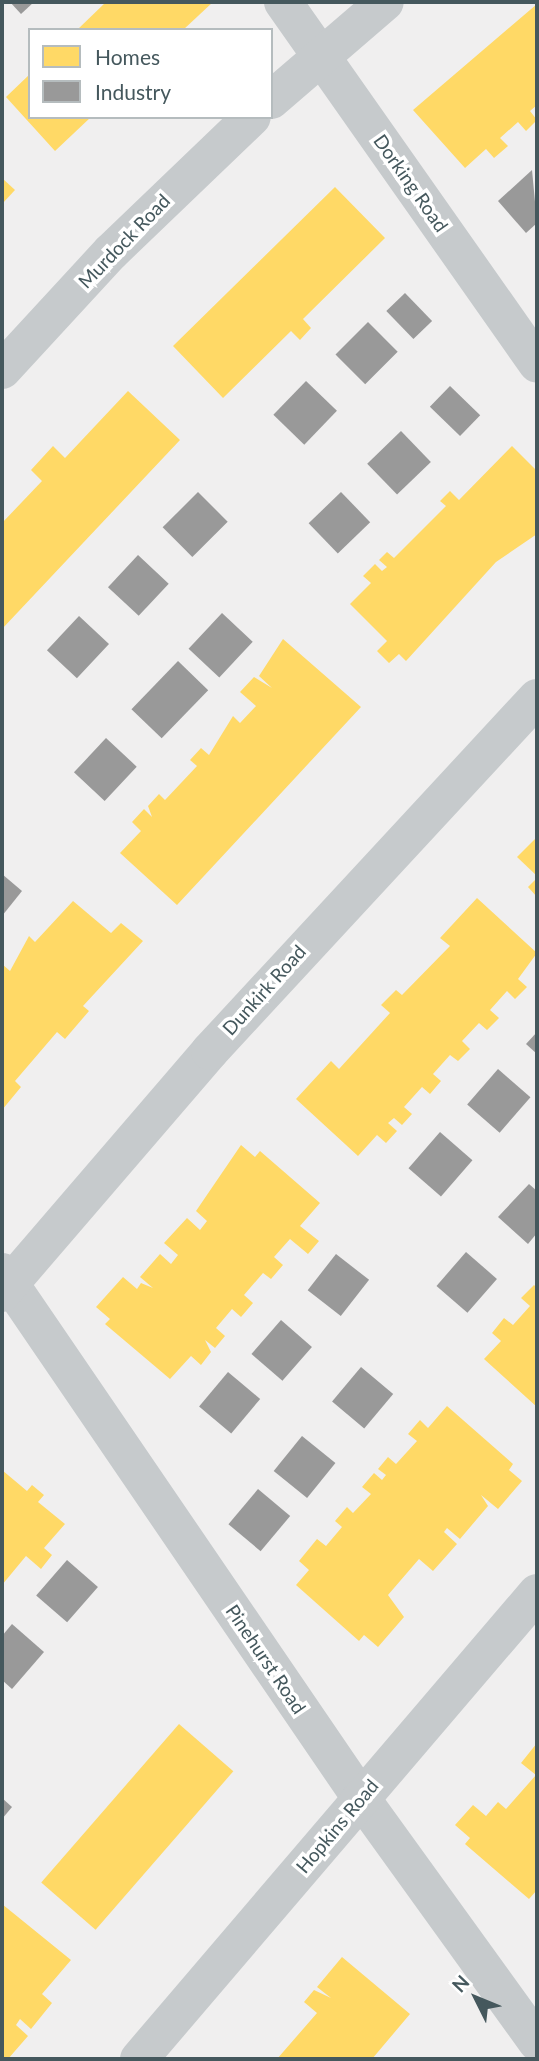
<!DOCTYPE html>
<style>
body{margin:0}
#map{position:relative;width:539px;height:2061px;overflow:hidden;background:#f0efef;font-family:Lato,sans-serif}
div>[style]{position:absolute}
.homes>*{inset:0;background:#ffd966;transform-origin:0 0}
.industry>*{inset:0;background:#999;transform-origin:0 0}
.street>*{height:38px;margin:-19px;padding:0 19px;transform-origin:19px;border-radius:19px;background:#c6cacc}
span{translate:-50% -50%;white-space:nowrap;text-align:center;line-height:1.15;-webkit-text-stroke:7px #fff;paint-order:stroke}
.street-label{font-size:19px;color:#45585d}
.frame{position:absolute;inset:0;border:4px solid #45585d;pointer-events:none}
.legend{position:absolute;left:28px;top:28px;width:245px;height:91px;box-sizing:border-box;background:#fff;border:2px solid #b5bcbe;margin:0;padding:9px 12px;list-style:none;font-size:21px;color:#45585d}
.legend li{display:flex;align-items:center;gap:14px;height:35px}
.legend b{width:35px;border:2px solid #b5bcbe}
.north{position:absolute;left:441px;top:1963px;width:70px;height:70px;-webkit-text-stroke:5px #fff;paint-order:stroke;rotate:313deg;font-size:19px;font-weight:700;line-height:28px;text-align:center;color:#45585d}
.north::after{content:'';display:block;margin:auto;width:24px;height:32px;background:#45585d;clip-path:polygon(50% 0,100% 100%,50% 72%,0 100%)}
</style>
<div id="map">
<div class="homes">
<i style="clip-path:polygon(106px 2px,213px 2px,183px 30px,77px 30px)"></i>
<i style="clip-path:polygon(537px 4px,537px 105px,530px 111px,537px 120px,526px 131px,518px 122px,500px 138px,508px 146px,494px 158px,486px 149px,465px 168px,413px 110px)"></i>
<i style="clip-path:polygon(30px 74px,30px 117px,91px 117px,55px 151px,6px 97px)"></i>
<i style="clip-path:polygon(2px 178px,15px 190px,2px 204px)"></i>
<i style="clip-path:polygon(335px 187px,385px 238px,303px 319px,311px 328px,300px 340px,291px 331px,223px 398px,173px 346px)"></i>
<i style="clip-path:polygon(128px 391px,180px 440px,2px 629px,2px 523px,42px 481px,31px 470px,53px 446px,65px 458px)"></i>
<i style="clip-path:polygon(512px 446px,537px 471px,537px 534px,496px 562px,406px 661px,399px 654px,389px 663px,377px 651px,387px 641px,350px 604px,371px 583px,363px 576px,375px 564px,382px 571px,387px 567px,379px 560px,387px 552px,394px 558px,446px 506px,440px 501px,450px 491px,459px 500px)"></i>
<i style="clip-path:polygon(283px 639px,361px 707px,177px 905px,120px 853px,141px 831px,132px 822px,144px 809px,152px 817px,148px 806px,159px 794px,165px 800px,197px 766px,190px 760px,201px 748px,209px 755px,233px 716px,240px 723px,256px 706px,240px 692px,254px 677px,272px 688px,259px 676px)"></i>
<i style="clip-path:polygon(537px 837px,537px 876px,517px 857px)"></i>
<i style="clip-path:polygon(537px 878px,537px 897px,528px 887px)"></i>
<i style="clip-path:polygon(477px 898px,537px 953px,518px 979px,527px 987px,515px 999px,507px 991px,490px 1010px,499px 1018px,487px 1030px,479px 1023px,462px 1041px,470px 1049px,458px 1061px,450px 1055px,433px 1074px,441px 1081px,430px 1094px,422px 1087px,404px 1107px,412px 1114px,402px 1125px,394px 1118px,388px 1123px,397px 1131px,386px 1143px,377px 1135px,358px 1156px,296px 1099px,331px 1061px,339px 1069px,390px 1013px,381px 1005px,396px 990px,402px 995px,450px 946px,440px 938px)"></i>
<i style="clip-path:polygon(73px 901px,111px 933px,121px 923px,143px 941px,83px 1006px,89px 1011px,65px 1039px,57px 1032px,15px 1081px,21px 1087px,2px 1110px,2px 964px,10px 971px,29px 936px,35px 942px)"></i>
<i style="clip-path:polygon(241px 1145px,255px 1157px,260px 1151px,320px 1203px,300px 1226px,319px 1241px,308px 1254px,290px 1239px,274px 1257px,283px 1265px,271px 1279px,263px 1273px,244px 1295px,253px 1303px,241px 1317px,232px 1309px,216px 1328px,225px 1336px,215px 1348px,205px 1340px,211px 1352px,201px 1365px,191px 1356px,170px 1379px,105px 1324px,110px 1319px,96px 1307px,123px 1277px,137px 1289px,141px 1283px,153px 1288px,140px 1277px,160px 1254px,171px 1264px,178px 1255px,164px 1243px,187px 1218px,200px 1230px,207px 1221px,196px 1211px)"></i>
<i style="clip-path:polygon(534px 1285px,537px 1288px,537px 1407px,484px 1359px,501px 1341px,492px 1333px,504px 1318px,513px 1325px,530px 1306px,521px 1298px)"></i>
<i style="clip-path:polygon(447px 1406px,513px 1464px,509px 1470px,522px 1481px,498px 1509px,481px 1495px,488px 1506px,460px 1539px,447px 1528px,444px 1532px,457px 1544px,433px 1571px,419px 1559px,388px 1595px,404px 1617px,378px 1647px,364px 1635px,359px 1641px,296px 1585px,309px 1570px,299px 1561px,317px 1539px,326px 1546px,342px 1527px,335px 1521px,347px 1507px,353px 1513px,371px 1494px,362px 1487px,374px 1473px,382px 1480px,386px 1475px,378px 1469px,388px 1457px,396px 1464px,417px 1441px,408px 1434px,420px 1420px,428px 1428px)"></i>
<i style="clip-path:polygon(2px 1470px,27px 1491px,32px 1485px,44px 1495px,38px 1502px,65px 1524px,44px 1548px,52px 1555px,41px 1569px,26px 1556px,2px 1585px)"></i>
<i style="left:179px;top:1724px;width:72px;height:210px;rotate:41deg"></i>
<i style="clip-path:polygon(537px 1743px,537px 1890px,529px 1899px,465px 1844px,470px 1838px,455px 1825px,473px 1805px,486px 1816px,498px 1802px,506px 1809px,536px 1775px,521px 1763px)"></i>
<i style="clip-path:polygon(2px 1904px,71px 1960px,42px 1994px,52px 2003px,31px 2029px,20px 2019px,16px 2025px,28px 2036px,8px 2059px,2px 2059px)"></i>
<i style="clip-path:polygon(342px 1957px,410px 2014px,372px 2059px,277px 2059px,317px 2013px,304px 2002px,314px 1990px,331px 1998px,317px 1987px)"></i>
</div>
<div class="industry">
<i style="clip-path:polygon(10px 2px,34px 2px,21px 14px)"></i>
<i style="clip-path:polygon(532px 170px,537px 223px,526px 233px,498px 201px)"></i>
<i style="left:405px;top:293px;width:39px;height:26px;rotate:46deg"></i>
<i style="left:368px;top:322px;width:42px;height:46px;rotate:45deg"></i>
<i style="left:306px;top:381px;width:43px;height:47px;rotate:44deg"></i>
<i style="left:450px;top:386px;width:42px;height:29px;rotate:44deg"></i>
<i style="left:401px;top:431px;width:43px;height:47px;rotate:46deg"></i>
<i style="left:198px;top:492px;width:42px;height:50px;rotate:45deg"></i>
<i style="left:341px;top:492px;width:42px;height:45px;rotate:46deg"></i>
<i style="left:138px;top:555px;width:42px;height:44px;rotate:43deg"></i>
<i style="left:222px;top:613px;width:42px;height:49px;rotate:43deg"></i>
<i style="left:79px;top:616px;width:41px;height:47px;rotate:43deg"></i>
<i style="left:178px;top:661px;width:42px;height:67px;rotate:44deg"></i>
<i style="left:106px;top:738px;width:42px;height:47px;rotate:43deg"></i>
<i style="clip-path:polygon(2px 874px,22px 891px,2px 916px)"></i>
<i style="clip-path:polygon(537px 1032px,537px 1054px,526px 1044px)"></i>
<i style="left:498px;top:1069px;width:43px;height:47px;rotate:41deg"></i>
<i style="left:440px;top:1132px;width:43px;height:48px;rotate:41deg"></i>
<i style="clip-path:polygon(529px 1184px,537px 1191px,537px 1233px,528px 1244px,498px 1217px)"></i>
<i style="left:466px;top:1252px;width:41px;height:45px;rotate:41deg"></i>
<i style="left:336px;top:1254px;width:42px;height:46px;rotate:38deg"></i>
<i style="left:281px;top:1320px;width:41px;height:45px;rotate:41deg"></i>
<i style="left:361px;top:1367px;width:42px;height:45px;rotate:40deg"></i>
<i style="left:228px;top:1372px;width:42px;height:45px;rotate:40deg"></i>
<i style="left:302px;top:1436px;width:43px;height:45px;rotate:39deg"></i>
<i style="left:258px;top:1489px;width:42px;height:46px;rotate:40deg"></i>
<i style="left:67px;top:1560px;width:41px;height:47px;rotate:41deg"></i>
<i style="clip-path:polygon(12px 1624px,44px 1652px,12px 1689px,2px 1680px,2px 1636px)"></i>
<i style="clip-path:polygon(2px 1798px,12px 1807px,2px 1819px)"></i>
</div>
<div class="street">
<i style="left:283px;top:2px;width:442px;rotate:54.9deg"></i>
<i style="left:271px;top:100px;width:150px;rotate:-40.7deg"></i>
<i style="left:2px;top:370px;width:161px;rotate:-47.3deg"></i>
<i style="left:111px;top:252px;width:195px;rotate:-43.8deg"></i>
<i style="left:2px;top:1272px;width:637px;rotate:55.69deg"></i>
<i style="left:361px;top:1798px;width:301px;rotate:54.2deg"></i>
<i style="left:2px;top:1293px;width:319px;rotate:-49.3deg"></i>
<i style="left:210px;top:1051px;width:481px;rotate:-47.2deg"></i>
<i style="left:139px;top:2059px;width:613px;rotate:-49.5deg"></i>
</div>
<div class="street-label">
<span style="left:411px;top:183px;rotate:55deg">Dorking Road</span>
<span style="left:124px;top:241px;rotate:-46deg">Murdock Road</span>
<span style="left:264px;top:990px;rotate:-48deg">Dunkirk Road</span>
<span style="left:266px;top:1659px;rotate:56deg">Pinehurst Road</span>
<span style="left:337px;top:1826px;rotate:-50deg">Hopkins Road</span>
</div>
<div class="frame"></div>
<ul class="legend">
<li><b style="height:19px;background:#ffd966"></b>Homes</li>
<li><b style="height:19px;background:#999"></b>Industry</li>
</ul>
<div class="north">N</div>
</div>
